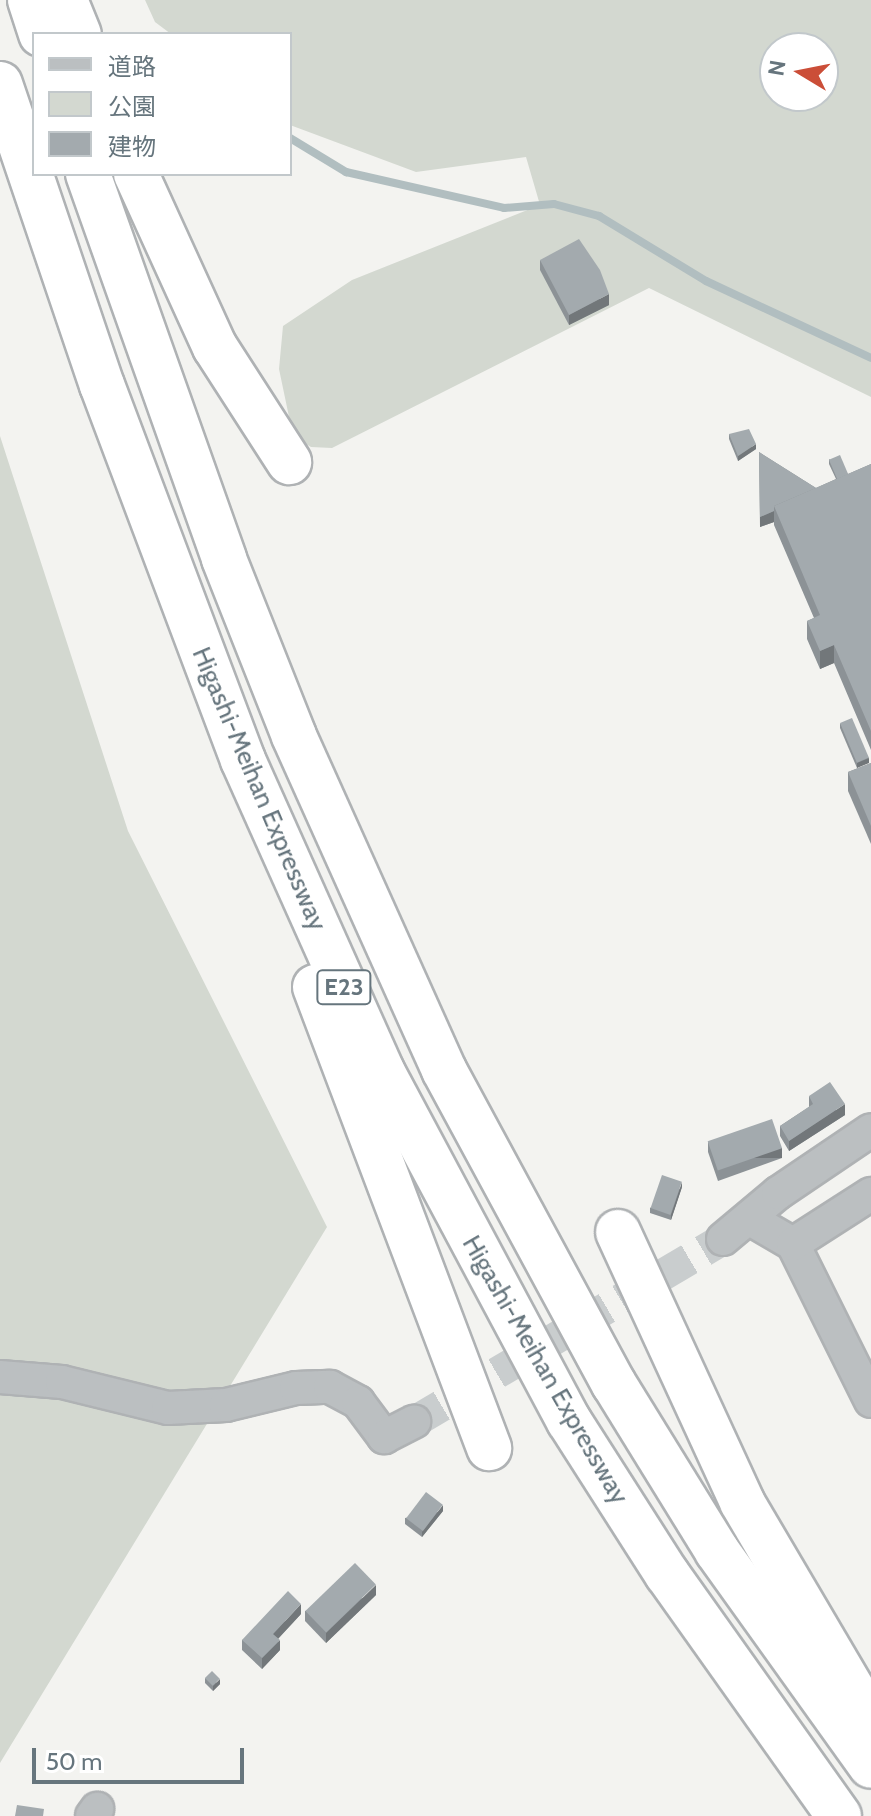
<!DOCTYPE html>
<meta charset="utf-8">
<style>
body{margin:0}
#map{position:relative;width:871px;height:1816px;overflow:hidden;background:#f3f3f0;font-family:Cabin,"Noto Sans JP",sans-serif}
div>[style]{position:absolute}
.green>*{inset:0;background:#d3d8d0}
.stream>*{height:8px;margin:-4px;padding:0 4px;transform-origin:4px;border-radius:4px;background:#b1bec0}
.street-tunnel>*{height:32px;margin-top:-16px;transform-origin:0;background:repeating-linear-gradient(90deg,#c9cdce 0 32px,transparent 0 48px)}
.roads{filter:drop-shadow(2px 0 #afb2b4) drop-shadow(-2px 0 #afb2b4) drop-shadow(0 2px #afb2b4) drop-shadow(0 -2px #afb2b4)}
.street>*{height:32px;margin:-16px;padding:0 16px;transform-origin:16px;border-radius:16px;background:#bbbfc1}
.highway>*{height:44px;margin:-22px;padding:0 22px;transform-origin:22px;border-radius:22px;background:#fff}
.wall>*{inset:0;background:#8c9296}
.shaded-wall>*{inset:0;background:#72777a;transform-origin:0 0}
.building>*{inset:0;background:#a3aaae;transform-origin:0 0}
span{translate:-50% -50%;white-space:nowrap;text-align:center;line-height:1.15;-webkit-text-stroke:8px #fff;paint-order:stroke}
.shield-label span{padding:2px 6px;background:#fff;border:2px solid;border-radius:6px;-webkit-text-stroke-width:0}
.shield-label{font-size:24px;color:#66757d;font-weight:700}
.street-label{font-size:26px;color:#66757d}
.legend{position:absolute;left:32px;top:32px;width:260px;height:144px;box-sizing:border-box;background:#fff;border:2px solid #c2c8cb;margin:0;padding:10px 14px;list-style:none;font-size:24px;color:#66757d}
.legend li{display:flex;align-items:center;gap:16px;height:40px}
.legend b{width:40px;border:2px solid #c2c8cb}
.north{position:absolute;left:759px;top:32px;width:80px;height:80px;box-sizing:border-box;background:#fff;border:2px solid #c2c8cb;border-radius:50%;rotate:280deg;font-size:22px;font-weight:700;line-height:32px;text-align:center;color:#66757d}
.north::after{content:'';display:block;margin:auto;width:28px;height:36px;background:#cb4e38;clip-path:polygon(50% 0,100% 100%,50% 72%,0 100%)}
.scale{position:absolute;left:32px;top:1748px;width:212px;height:36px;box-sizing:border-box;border:4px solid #66757d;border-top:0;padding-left:10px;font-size:24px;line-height:28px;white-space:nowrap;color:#66757d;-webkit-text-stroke:6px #fff;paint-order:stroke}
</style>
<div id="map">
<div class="green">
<i style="clip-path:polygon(evenodd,145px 0,871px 0,871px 397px,649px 288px,332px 448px,311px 447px,293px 436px,279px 369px,283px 326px,352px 280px,540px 205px,526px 157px,416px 172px,290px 125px,290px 34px,171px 34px,155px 22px,145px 0,775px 48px,823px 48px,823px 96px,775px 96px,775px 48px)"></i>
<i style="clip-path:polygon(0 436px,128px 831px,327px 1227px,0 1763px)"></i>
</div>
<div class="stream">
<i style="left:290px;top:138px;width:66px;rotate:31.3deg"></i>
<i style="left:346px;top:172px;width:162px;rotate:12.8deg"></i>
<i style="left:504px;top:208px;width:50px;rotate:-4.6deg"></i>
<i style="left:554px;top:204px;width:47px;rotate:14.9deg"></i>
<i style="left:599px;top:216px;width:125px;rotate:31.3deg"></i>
<i style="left:706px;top:281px;width:182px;rotate:25deg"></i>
</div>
<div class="street-tunnel">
<i style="left:414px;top:1422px;width:359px;rotate:-30.6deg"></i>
</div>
<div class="roads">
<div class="street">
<i style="left:750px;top:1219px;width:50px;rotate:30.2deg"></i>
<i style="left:793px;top:1244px;width:175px;rotate:63.6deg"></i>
<i style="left:723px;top:1239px;width:72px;rotate:-39.9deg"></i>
<i style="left:778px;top:1193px;width:112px;rotate:-34.1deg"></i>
<i style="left:793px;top:1244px;width:93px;rotate:-32.7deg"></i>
<i style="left:0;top:1377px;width:62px;rotate:4.6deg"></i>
<i style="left:62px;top:1382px;width:109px;rotate:13.8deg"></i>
<i style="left:168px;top:1408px;width:58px;rotate:-3deg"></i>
<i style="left:226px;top:1405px;width:72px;rotate:-13.7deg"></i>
<i style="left:296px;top:1388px;width:34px;rotate:-2deg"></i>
<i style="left:330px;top:1387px;width:32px;rotate:28deg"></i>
<i style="left:358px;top:1402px;width:44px;rotate:53.4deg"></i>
<i style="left:384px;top:1437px;width:34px;rotate:-27deg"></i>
<i style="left:92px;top:1816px;width:9px;rotate:-54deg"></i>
</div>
<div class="highway">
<i style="left:30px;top:0;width:36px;rotate:72deg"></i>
<i style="left:65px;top:0;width:37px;rotate:68deg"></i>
<i style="left:0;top:84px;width:318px;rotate:71.3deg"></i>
<i style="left:102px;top:385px;width:401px;rotate:69.4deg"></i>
<i style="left:243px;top:760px;width:341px;rotate:65.9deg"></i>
<i style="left:382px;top:1071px;width:397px;rotate:61.9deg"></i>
<i style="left:569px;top:1421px;width:182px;rotate:57.4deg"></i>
<i style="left:667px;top:1574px;width:297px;rotate:54.6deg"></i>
<i style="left:88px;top:174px;width:408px;rotate:70.5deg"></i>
<i style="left:224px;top:559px;width:190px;rotate:68.4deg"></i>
<i style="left:294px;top:736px;width:366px;rotate:65.8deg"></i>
<i style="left:444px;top:1070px;width:357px;rotate:61.6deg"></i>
<i style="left:614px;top:1384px;width:196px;rotate:58.3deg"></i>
<i style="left:717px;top:1551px;width:264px;rotate:54.4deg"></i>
<i style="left:136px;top:174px;width:190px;rotate:65.5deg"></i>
<i style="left:215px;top:347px;width:137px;rotate:57.2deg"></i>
<i style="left:315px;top:987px;width:493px;rotate:69.3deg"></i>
<i style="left:618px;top:1232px;width:297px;rotate:65.3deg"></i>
<i style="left:742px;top:1502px;width:252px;rotate:59.5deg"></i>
</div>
</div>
<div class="wall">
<i style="clip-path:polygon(540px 260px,609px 305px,569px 325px,540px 270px)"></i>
<i style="clip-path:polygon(729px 434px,756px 449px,738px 461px,729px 439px)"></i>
<i style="clip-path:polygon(759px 452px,816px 488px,836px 479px,829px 464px,829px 459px,848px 474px,871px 464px,871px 750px,834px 663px,820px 669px,807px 639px,807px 621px,814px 618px,774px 525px,774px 522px,760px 527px)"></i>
<i style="clip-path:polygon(840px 723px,869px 758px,857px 768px,840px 728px)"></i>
<i style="clip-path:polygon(871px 763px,871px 844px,848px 791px,848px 772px)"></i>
<i style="clip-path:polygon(809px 1096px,845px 1115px,789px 1151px,780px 1136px,780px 1126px,809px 1107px)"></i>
<i style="clip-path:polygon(708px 1142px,782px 1158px,718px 1181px,708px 1152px)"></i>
<i style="clip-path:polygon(682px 1187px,671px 1220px,650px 1213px,650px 1208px)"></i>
<i style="clip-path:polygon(443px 1511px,422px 1537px,405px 1524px,405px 1518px)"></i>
<i style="clip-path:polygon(376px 1595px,326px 1643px,305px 1621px,305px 1611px)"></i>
<i style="clip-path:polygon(301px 1614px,278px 1639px,280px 1650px,262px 1669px,242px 1650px,242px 1640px)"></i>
<i style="clip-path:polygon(205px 1678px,220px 1684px,213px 1691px,205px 1683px)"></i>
</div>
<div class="shaded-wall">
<i style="clip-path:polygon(609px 294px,609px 305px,569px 325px,569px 315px)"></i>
<i style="clip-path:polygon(756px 444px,756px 449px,738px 461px,738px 456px)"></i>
<i style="clip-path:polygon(774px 511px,774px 522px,760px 527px,760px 517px)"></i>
<i style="clip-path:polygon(834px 645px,834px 663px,820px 669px,820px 651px)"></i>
<i style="clip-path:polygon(869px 758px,869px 763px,857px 768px,857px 763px)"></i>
<i style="clip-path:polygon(845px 1104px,845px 1115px,789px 1151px,789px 1141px)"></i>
<i style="left:782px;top:1148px;width:10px;height:68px;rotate:90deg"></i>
<i style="clip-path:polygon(682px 1182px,682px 1187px,671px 1220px,671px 1215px)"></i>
<i style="clip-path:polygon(443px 1505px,443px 1511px,422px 1537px,422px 1532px)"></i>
<i style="clip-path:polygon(376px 1585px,376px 1595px,326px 1643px,326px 1633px)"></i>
<i style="clip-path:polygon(301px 1604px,301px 1614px,273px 1644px,273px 1634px)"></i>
<i style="clip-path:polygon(280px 1640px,280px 1650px,262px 1669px,262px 1658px)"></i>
<i style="clip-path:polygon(220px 1679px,220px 1684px,213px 1691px,213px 1686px)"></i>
</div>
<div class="building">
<i style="clip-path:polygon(579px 239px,600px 270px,609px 294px,569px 315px,540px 260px)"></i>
<i style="clip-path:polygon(749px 429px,756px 444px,738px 456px,729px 434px)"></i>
<i style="clip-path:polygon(759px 452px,816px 488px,774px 506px,774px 511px,760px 517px)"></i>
<i style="left:840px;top:455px;width:21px;height:12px;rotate:67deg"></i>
<i style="clip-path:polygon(871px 464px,871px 731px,834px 645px,820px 651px,807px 621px,820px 615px,774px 506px)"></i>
<i style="left:852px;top:718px;width:43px;height:13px;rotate:67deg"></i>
<i style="clip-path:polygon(871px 763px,871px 826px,848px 772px)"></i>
<i style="clip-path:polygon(830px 1082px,845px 1104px,789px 1141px,780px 1126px,813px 1104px,809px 1096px)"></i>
<i style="left:772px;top:1119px;width:31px;height:68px;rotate:71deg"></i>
<i style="left:662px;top:1175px;width:21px;height:35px;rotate:19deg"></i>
<i style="left:426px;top:1492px;width:21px;height:33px;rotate:37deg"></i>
<i style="left:355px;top:1563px;width:30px;height:69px;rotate:46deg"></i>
<i style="clip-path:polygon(288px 1591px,301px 1604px,273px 1634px,280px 1640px,262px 1658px,242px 1640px)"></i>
<i style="left:212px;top:1671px;width:11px;height:10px;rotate:45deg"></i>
<i style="clip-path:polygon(17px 1805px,44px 1809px,43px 1816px,15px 1816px)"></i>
</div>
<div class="shield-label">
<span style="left:344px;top:987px">E23</span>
</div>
<div class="street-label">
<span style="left:259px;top:789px;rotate:67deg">Higashi-Meihan Expressway</span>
<span style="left:545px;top:1370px;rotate:60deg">Higashi-Meihan Expressway</span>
</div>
<ul class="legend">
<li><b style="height:10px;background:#bbbfc1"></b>道路</li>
<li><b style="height:22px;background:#d3d8d0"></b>公園</li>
<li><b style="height:22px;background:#a3aaae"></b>建物</li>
</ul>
<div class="north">N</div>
<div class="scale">50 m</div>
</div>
